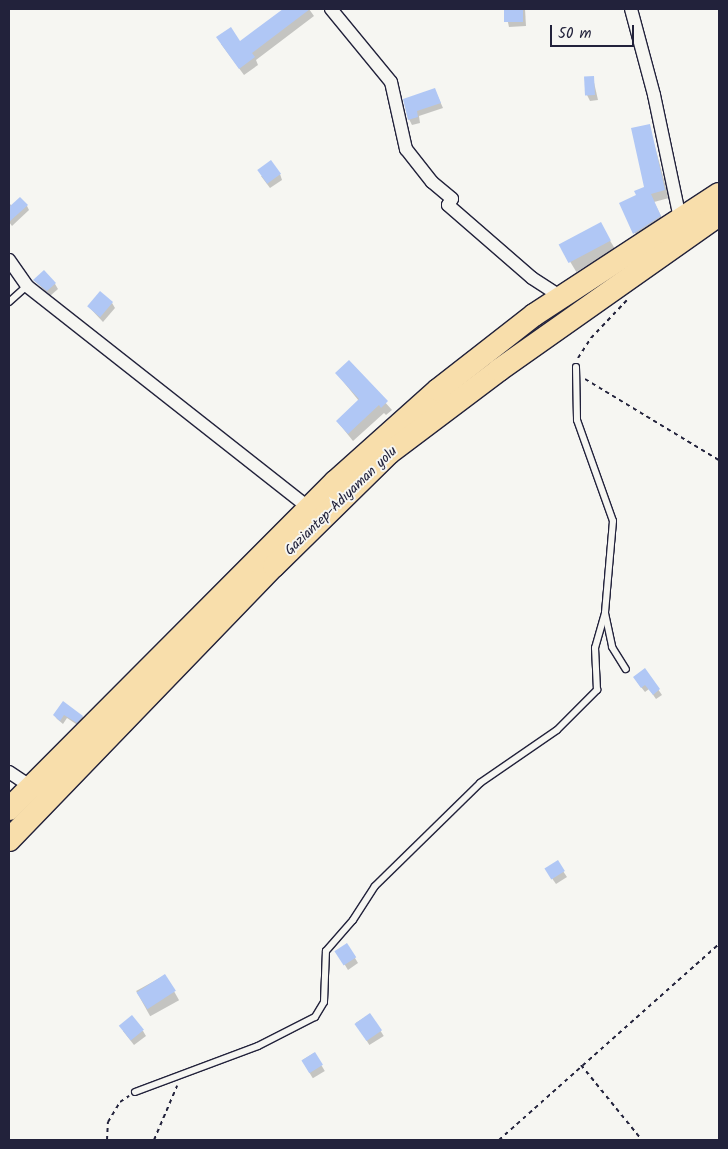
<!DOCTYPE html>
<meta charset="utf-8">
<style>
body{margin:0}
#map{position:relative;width:728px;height:1149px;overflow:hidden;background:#f6f6f2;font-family:Kalam,sans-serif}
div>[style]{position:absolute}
.shadow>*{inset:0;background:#0003;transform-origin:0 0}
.building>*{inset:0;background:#b0c7f5;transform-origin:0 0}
.path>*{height:2px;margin-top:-1px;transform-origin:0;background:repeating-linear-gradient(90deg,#22223b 0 4px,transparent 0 8px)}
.roads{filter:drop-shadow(1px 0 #22223b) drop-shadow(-1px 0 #22223b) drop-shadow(0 1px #22223b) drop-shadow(0 -1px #22223b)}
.lane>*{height:6px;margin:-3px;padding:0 3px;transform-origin:3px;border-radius:3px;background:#f6f6f2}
.street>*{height:12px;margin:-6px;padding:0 6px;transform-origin:6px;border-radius:6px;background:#f6f6f2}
.highway>*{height:22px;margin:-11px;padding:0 11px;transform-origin:11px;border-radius:11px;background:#f8deab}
span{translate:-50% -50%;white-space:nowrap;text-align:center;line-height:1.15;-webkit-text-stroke:4px #f6f6f2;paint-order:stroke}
.street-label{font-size:14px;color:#22223b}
.frame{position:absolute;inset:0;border:10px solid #22223b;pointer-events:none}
.scale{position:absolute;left:550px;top:25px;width:84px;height:22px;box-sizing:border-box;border:2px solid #22223b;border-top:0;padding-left:6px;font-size:15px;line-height:18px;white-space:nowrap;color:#22223b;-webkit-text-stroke:4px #f6f6f2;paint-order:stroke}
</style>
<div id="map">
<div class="shadow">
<i style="clip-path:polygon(285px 9px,309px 9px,314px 16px,256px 60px,258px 65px,244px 75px,221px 44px,240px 43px)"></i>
<i style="clip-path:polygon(505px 9px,525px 9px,526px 26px,509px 27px)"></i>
<i style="clip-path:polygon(593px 78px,598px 100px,590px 101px,587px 95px)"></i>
<i style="clip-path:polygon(435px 90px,443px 108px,419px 116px,420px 123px,412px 125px,409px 119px)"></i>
<i style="clip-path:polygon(649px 125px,669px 198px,654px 202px,665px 224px,639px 241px,621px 204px,638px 196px,645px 188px)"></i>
<i style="clip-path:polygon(280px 174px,282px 180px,270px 188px,261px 176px)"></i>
<i style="clip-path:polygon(9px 203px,12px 206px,27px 206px,29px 210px,12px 226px,9px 222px)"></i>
<i style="left:600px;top:224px;width:29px;height:45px;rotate:59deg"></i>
<i style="clip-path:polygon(34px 280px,55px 284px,58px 289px,50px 296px)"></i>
<i style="clip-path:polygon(112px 303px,115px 308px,103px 322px,88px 306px)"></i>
<i style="clip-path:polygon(349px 362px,392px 410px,386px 415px,384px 413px,353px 441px,337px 421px,359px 401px,337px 374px)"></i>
<i style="clip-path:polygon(645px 670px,662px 695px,656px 699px,649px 689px,645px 692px,637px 682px)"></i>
<i style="clip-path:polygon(63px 703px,83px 717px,85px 720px,79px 726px,67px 718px,63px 724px,57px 719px,54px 715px)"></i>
<i style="clip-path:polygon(557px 862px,567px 877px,556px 884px,549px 874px)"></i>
<i style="clip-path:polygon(347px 945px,358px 963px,348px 970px,340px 957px)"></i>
<i style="left:165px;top:975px;width:29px;height:33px;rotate:61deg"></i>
<i style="left:370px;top:1014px;width:26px;height:17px;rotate:58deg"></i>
<i style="clip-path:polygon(123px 1031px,143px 1031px,146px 1036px,134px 1045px)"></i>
<i style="left:314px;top:1053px;width:21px;height:14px;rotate:59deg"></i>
</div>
<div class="building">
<i style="clip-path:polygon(283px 9px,310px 9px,252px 53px,255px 57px,239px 69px,216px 37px,231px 27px,240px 41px)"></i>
<i style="left:504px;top:9px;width:19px;height:13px"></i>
<i style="left:594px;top:76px;width:19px;height:10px;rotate:87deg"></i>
<i style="clip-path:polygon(435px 88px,441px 103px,417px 111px,418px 117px,408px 120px,403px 99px)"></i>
<i style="clip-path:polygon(650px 124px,665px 190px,651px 194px,661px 216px,633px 234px,619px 203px,636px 195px,634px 191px,644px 187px,631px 128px)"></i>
<i style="left:271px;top:160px;width:17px;height:17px;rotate:54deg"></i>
<i style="clip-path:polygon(20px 197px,28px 205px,9px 222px,9px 207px)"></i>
<i style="left:601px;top:222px;width:21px;height:48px;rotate:62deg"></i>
<i style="clip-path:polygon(44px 270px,56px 283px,47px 291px,33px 280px)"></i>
<i style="left:100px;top:291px;width:17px;height:20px;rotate:40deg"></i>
<i style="clip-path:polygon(349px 360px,388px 401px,381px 408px,379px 405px,348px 434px,336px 421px,359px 399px,335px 373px)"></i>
<i style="clip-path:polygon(645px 668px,660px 689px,653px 695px,645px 685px,641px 688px,633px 677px)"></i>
<i style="clip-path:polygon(63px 701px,83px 716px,77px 723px,64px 715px,60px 721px,53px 715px)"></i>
<i style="left:558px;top:860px;width:13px;height:16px;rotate:58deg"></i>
<i style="left:347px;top:943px;width:17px;height:15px;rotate:57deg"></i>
<i style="left:165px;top:974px;width:20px;height:34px;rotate:57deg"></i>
<i style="left:370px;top:1013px;width:21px;height:19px;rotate:55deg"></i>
<i style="left:132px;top:1015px;width:19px;height:17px;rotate:51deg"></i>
<i style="left:315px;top:1052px;width:15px;height:16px;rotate:58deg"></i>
</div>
<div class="path">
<i style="left:578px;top:358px;width:24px;rotate:-57deg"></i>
<i style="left:591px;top:338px;width:52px;rotate:-46.5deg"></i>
<i style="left:585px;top:379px;width:157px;rotate:31.2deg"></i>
<i style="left:581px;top:1065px;width:97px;rotate:50.9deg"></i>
<i style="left:107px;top:1140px;width:18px;rotate:-87deg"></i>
<i style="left:108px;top:1122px;width:23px;rotate:-59deg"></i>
<i style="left:120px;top:1102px;width:11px;rotate:-34deg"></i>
<i style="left:154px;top:1140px;width:59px;rotate:-66.9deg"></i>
<i style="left:499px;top:1140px;width:295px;rotate:-41.7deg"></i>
</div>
<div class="roads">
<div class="lane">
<i style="left:9px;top:302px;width:24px;rotate:-42deg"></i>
<i style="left:576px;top:367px;width:53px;rotate:88.9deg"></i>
<i style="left:577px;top:420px;width:107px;rotate:70.4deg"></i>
<i style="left:613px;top:521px;width:92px;rotate:95deg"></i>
<i style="left:605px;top:613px;width:35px;rotate:78deg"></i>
<i style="left:612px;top:647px;width:26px;rotate:58deg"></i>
<i style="left:135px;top:1092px;width:131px;rotate:-20.5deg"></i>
<i style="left:258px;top:1046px;width:64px;rotate:-27deg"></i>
<i style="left:315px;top:1017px;width:17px;rotate:-59deg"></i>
<i style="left:324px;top:1002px;width:51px;rotate:-87.8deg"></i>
<i style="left:326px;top:951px;width:41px;rotate:-48.9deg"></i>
<i style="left:353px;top:920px;width:40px;rotate:-57.1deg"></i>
<i style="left:375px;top:886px;width:147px;rotate:-44.4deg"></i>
<i style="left:480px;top:783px;width:93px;rotate:-34.5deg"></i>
<i style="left:557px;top:730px;width:57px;rotate:-45deg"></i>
<i style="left:597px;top:690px;width:42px;rotate:-92.7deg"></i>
<i style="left:595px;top:648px;width:36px;rotate:-74deg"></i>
</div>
<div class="street">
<i style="left:331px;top:9px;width:94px;rotate:50.6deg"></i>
<i style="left:391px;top:82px;width:69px;rotate:77.4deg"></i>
<i style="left:406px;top:149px;width:42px;rotate:51.8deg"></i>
<i style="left:432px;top:182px;width:26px;rotate:40deg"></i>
<i style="left:452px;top:199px;width:7px;rotate:124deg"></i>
<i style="left:448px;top:205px;width:111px;rotate:41deg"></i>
<i style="left:532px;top:278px;width:35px;rotate:33deg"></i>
<i style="left:631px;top:9px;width:89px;rotate:75deg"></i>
<i style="left:654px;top:95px;width:126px;rotate:78.1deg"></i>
<i style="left:9px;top:260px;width:32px;rotate:55deg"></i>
<i style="left:27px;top:286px;width:359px;rotate:38.2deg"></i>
<i style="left:9px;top:772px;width:27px;rotate:34deg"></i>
</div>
<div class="highway">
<i style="left:9px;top:809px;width:462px;rotate:-45.1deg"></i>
<i style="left:335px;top:482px;width:138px;rotate:-41.8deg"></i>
<i style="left:438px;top:390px;width:122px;rotate:-38deg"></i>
<i style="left:534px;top:315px;width:221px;rotate:-33.2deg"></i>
<i style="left:9px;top:840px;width:381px;rotate:-46deg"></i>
<i style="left:274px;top:566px;width:161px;rotate:-44.5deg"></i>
<i style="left:389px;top:453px;width:138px;rotate:-37deg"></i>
<i style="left:499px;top:370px;width:269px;rotate:-35.2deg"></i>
</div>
</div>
<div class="street-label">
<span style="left:341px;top:501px;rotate:-44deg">Gaziantep-Adıyaman yolu</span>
</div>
<div class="frame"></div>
<div class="scale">50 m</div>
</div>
